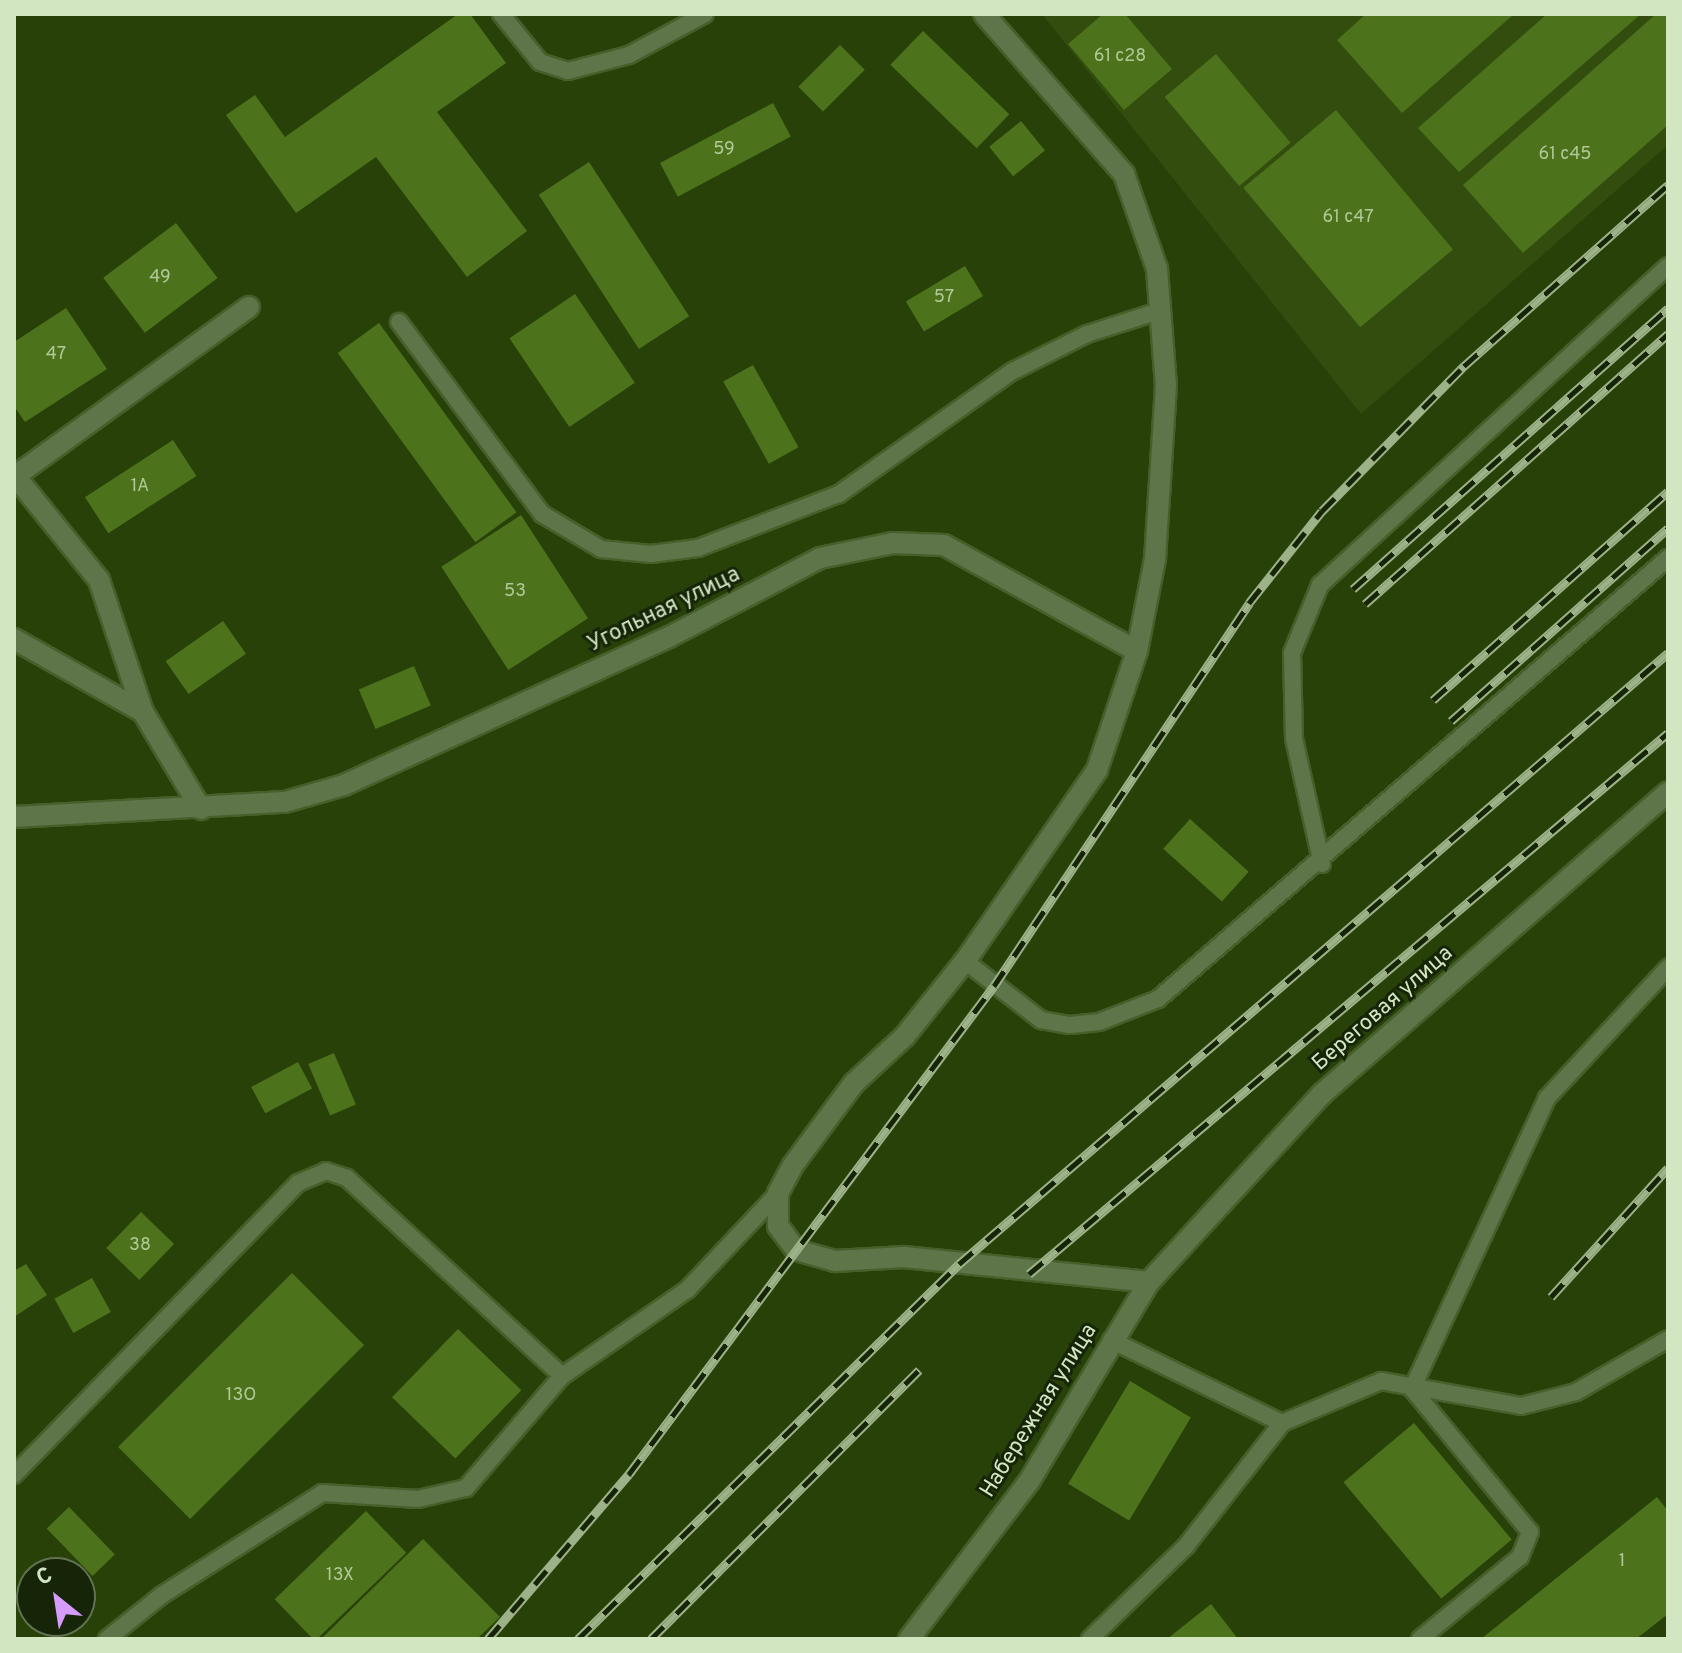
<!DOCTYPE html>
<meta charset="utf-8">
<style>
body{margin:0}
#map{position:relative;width:1682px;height:1653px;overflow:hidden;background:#284109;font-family:Overpass,sans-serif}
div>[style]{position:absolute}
.built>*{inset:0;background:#334d0f}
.building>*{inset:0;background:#4c731b;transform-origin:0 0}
.roads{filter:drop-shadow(2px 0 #475f2a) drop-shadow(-2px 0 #475f2a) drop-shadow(0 2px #475f2a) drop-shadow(0 -2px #475f2a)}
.lane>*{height:16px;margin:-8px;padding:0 8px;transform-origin:8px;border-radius:8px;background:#5e754a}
.street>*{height:20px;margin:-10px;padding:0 10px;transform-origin:10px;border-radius:10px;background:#5e754a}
.rail>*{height:9px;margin-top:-4.5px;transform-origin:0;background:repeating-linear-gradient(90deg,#162407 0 18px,#9db288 0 36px);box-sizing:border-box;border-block:2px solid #9db288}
span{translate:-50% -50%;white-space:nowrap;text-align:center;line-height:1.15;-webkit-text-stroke:6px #162407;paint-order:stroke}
.number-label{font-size:18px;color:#b0c998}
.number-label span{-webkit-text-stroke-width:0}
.street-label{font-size:22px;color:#d2e6c2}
.frame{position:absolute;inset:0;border:16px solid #d2e6c2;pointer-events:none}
.north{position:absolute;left:16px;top:1557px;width:80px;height:80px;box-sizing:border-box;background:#162407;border:2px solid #617252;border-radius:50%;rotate:330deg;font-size:22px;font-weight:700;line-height:32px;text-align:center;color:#d2e6c2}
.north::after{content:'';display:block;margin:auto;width:28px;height:36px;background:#d59cfb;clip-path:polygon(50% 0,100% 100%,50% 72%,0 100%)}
</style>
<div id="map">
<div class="built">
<i style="clip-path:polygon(1042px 14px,1668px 14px,1668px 145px,1361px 414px)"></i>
</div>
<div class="building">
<i style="clip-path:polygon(458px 14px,470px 14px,506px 63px,437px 112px,527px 231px,467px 277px,376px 157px,296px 213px,226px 115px,255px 95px,285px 137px)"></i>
<i style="clip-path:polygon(1103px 14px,1125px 14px,1172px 69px,1124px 110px,1068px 44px)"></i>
<i style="clip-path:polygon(1366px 14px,1514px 14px,1402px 113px,1337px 40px)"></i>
<i style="clip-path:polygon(1547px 14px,1641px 14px,1459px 172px,1418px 128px)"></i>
<i style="clip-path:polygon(1656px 14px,1668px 14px,1668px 125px,1523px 253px,1463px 185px)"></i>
<i style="left:923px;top:31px;width:120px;height:47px;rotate:44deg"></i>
<i style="left:840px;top:45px;width:35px;height:59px;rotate:45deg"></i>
<i style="left:1216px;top:54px;width:116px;height:67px;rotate:50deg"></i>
<i style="left:773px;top:103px;width:38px;height:128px;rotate:62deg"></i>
<i style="left:1336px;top:110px;width:182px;height:121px;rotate:50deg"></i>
<i style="left:1021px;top:121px;width:38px;height:41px;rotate:51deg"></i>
<i style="left:589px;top:162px;width:184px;height:60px;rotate:57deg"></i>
<i style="left:176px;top:223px;width:69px;height:91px;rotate:53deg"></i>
<i style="left:965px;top:266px;width:35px;height:69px;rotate:59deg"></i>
<i style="left:575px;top:294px;width:107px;height:79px;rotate:56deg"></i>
<i style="clip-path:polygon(66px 308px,107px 369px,25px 422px,14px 406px,14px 342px)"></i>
<i style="left:379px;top:323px;width:234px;height:51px;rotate:54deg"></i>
<i style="left:753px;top:365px;width:94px;height:34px;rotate:61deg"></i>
<i style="left:173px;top:440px;width:43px;height:105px;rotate:57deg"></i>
<i style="left:521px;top:515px;width:123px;height:95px;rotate:57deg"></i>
<i style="left:223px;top:621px;width:40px;height:70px;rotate:55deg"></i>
<i style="left:414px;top:666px;width:43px;height:60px;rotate:67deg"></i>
<i style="left:1190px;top:819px;width:79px;height:40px;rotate:42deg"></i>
<i style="left:334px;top:1053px;width:56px;height:28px;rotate:67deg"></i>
<i style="left:298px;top:1062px;width:30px;height:53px;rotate:62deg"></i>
<i style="left:141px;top:1212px;width:46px;height:50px;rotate:44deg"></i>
<i style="clip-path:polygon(26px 1264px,47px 1295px,14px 1317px,14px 1271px)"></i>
<i style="left:292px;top:1273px;width:102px;height:246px;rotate:45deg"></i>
<i style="left:92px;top:1278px;width:39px;height:43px;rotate:61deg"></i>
<i style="left:458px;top:1329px;width:88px;height:95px;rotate:44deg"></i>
<i style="left:1130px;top:1381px;width:71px;height:120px;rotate:31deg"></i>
<i style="left:1414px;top:1423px;width:152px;height:92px;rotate:50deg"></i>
<i style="clip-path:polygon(1657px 1497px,1668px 1511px,1668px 1614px,1636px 1639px,1481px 1639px)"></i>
<i style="left:69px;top:1507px;width:66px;height:31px;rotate:46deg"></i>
<i style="left:366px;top:1511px;width:58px;height:127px;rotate:46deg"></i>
<i style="clip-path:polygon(423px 1539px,500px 1617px,477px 1639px,321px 1639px)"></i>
<i style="clip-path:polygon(1211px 1604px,1238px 1639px,1167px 1639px)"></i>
</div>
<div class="roads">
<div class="lane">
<i style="left:501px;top:14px;width:62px;rotate:50.9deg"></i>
<i style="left:540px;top:62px;width:29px;rotate:18deg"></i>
<i style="left:568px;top:71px;width:63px;rotate:-14.7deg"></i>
<i style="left:629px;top:55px;width:86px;rotate:-28.3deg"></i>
<i style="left:399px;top:322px;width:239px;rotate:53.3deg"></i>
<i style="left:542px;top:514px;width:69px;rotate:30.7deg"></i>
<i style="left:601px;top:549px;width:50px;rotate:5.7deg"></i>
<i style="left:651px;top:554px;width:47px;rotate:-7.3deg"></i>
<i style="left:698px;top:548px;width:151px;rotate:-21deg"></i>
<i style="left:839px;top:494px;width:213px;rotate:-35.3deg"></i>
<i style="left:1013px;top:371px;width:83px;rotate:-26.6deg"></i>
<i style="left:1087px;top:334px;width:76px;rotate:-17.7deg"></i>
<i style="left:1322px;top:864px;width:128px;rotate:-102.6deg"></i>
<i style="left:1294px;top:739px;width:86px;rotate:-91.3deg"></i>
<i style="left:1292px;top:653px;width:74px;rotate:-67.6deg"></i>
<i style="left:1320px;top:585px;width:472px;rotate:-42.5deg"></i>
<i style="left:965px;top:961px;width:96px;rotate:37.8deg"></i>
<i style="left:1041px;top:1020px;width:29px;rotate:10deg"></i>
<i style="left:1070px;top:1025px;width:29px;rotate:-6deg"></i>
<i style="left:1099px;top:1022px;width:63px;rotate:-21.3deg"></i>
<i style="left:1158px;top:999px;width:674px;rotate:-40.85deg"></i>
<i style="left:1111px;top:1340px;width:190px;rotate:25.9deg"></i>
<i style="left:1282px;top:1423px;width:108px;rotate:-23deg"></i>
<i style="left:1381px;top:1381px;width:142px;rotate:10.1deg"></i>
<i style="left:1521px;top:1406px;width:57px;rotate:-14.3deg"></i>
<i style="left:1576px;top:1392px;width:106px;rotate:-29.9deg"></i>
<i style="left:14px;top:1475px;width:407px;rotate:-45.8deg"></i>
<i style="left:298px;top:1183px;width:30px;rotate:-23deg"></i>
<i style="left:326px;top:1171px;width:22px;rotate:18deg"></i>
<i style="left:347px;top:1178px;width:292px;rotate:42.6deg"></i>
<i style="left:107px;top:1639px;width:70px;rotate:-38.7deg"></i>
<i style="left:162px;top:1595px;width:190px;rotate:-32.5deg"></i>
<i style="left:322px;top:1493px;width:96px;rotate:3.6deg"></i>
<i style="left:418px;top:1499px;width:49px;rotate:-12.9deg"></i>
<i style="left:466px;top:1488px;width:148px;rotate:-49.4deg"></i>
<i style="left:562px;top:1376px;width:153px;rotate:-34.6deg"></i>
<i style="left:688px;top:1289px;width:132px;rotate:-46.8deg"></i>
<i style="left:1090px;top:1639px;width:134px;rotate:-44.1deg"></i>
<i style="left:1186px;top:1546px;width:156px;rotate:-52deg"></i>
<i style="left:1420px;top:1639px;width:129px;rotate:-39.4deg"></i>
<i style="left:1520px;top:1557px;width:27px;rotate:-68deg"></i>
<i style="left:1530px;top:1532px;width:185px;rotate:-129.5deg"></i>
<i style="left:1412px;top:1389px;width:321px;rotate:-65.1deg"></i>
<i style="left:1547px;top:1098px;width:178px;rotate:-47.1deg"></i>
</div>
<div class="street">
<i style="left:984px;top:14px;width:213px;rotate:48.8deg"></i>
<i style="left:1124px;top:174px;width:101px;rotate:70.8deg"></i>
<i style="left:1157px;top:269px;width:116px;rotate:85.6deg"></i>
<i style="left:1166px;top:385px;width:174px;rotate:93.6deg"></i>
<i style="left:1155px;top:559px;width:94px;rotate:101.1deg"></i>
<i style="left:1137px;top:651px;width:126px;rotate:108.6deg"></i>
<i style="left:1097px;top:770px;width:232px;rotate:124.6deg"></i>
<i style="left:965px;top:961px;width:96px;rotate:128.7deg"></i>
<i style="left:905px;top:1036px;width:69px;rotate:137.3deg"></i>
<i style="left:854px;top:1083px;width:102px;rotate:126.6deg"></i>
<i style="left:793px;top:1165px;width:32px;rotate:118deg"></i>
<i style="left:778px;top:1193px;width:33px;rotate:90deg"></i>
<i style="left:778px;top:1226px;width:30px;rotate:53deg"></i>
<i style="left:796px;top:1250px;width:41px;rotate:15.8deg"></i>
<i style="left:835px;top:1261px;width:69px;rotate:-3.3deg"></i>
<i style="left:904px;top:1257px;width:246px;rotate:5.8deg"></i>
<i style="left:15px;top:476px;width:134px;rotate:51.1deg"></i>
<i style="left:99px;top:580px;width:139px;rotate:71.6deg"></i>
<i style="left:14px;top:477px;width:290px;rotate:-35.9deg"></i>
<i style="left:14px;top:639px;width:148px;rotate:29.5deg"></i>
<i style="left:143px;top:712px;width:113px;rotate:59.1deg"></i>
<i style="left:14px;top:817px;width:271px;rotate:-3.2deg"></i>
<i style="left:285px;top:802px;width:61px;rotate:-16.1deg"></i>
<i style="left:344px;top:785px;width:357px;rotate:-24.5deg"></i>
<i style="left:669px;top:637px;width:170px;rotate:-27.6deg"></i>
<i style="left:820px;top:558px;width:75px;rotate:-11.6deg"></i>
<i style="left:893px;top:543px;width:51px;rotate:2.2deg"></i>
<i style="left:944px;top:545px;width:220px;rotate:28.8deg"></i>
<i style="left:909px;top:1639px;width:200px;rotate:-52.7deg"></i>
<i style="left:1030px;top:1480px;width:231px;rotate:-59deg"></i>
<i style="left:1149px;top:1282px;width:255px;rotate:-47.4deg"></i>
<i style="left:1322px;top:1094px;width:459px;rotate:-41.1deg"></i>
</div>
</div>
<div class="rail">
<i style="left:1353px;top:589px;width:422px;rotate:-41.7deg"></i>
<i style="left:1365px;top:604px;width:406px;rotate:-41.7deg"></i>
<i style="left:1433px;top:700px;width:314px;rotate:-41.6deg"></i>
<i style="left:1451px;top:721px;width:290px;rotate:-41.6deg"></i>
<i style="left:1029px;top:1274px;width:837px;rotate:-40.25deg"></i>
<i style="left:1551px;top:1297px;width:174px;rotate:-47.8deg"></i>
<i style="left:488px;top:1639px;width:217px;rotate:-49.5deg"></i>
<i style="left:629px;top:1474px;width:609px;rotate:-53.21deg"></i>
<i style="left:994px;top:986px;width:460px;rotate:-56.3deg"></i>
<i style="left:1249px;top:603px;width:117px;rotate:-51.6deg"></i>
<i style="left:1322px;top:511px;width:203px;rotate:-45.6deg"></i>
<i style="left:1464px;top:366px;width:273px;rotate:-41.6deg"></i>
<i style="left:578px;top:1639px;width:535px;rotate:-44.55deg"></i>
<i style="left:959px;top:1264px;width:936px;rotate:-40.75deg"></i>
<i style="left:651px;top:1639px;width:380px;rotate:-45.1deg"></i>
</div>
<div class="number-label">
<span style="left:1120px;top:57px">61 с28</span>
<span style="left:724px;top:150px">59</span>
<span style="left:1565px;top:155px">61 с45</span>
<span style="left:1348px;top:218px">61 с47</span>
<span style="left:160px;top:278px">49</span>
<span style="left:944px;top:298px">57</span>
<span style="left:56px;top:355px">47</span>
<span style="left:140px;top:487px">1А</span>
<span style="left:515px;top:592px">53</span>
<span style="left:140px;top:1246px">38</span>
<span style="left:241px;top:1396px">13О</span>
<span style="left:1622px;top:1562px">1</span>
<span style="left:340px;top:1576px">13Х</span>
</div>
<div class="street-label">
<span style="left:664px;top:610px;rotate:-26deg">Угольная улица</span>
<span style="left:1383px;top:1009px;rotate:-41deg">Береговая улица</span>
<span style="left:1039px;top:1411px;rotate:-58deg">Набережная улица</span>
</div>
<div class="frame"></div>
<div class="north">С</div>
</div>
